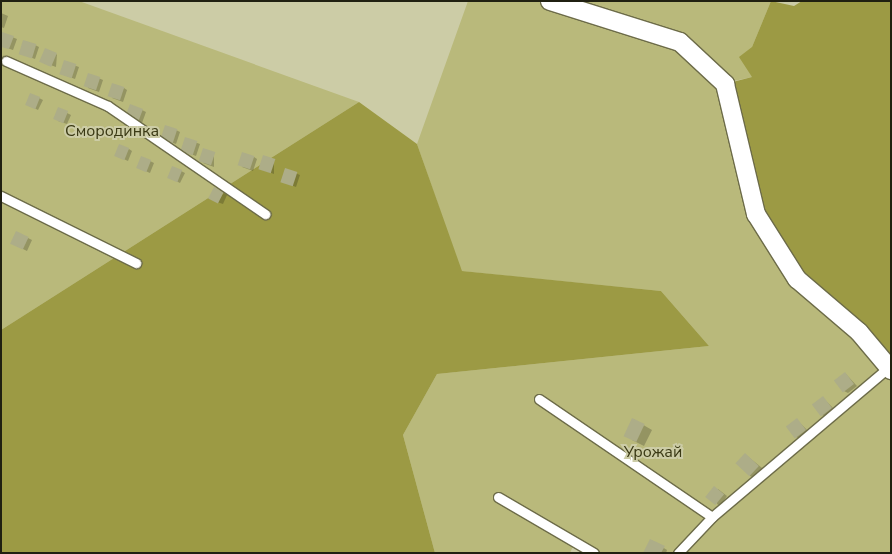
<!DOCTYPE html>
<meta charset="utf-8">
<style>
body{margin:0}
#map{position:relative;width:892px;height:554px;overflow:hidden;background:#cccca6;font-family:"Nunito Sans",sans-serif}
div>[style]{position:absolute}
.green>*{inset:0;background:#b9b97b}
.forest>*{inset:0;background:#9c9a44}
.shadow>*{inset:0;background:#0003}
.building>*{inset:0;background:#adad88;transform-origin:0 0}
.roads{filter:drop-shadow(1px 0 #6d6c49) drop-shadow(-1px 0 #6d6c49) drop-shadow(0 1px #6d6c49) drop-shadow(0 -1px #6d6c49)}
.lane>*{height:9px;margin:-4.5px;padding:0 4.5px;transform-origin:4.5px;border-radius:4.5px;background:#fff}
.street>*{height:18px;margin:-9px;padding:0 9px;transform-origin:9px;border-radius:9px;background:#fff}
span{translate:-50% -50%;white-space:nowrap;text-align:center;line-height:1.15;-webkit-text-stroke:4px #cccca6;paint-order:stroke}
.park-label{font-size:16px;color:#3a3914}
.frame{position:absolute;inset:0;border:2px solid #202011;pointer-events:none}
</style>
<div id="map">
<div class="green">
<i style="clip-path:polygon(1px 1px,79px 1px,359px 102px,1px 330px)"></i>
<i style="clip-path:polygon(468px 1px,771px 1px,752px 47px,752px 77px,725px 83px,891px 370px,891px 553px,594px 553px,575px 542px,570px 553px,435px 553px,403px 435px,437px 374px,709px 346px,661px 291px,461px 271px,417px 144px)"></i>
</div>
<div class="forest">
<i style="clip-path:polygon(771px 1px,794px 6px,802px 1px,891px 1px,891px 370px,797px 279px,756px 214px,725px 84px,752px 77px,739px 57px,752px 47px)"></i>
<i style="clip-path:polygon(359px 102px,417px 144px,462px 271px,661px 291px,709px 346px,437px 374px,403px 435px,435px 553px,1px 553px,1px 330px)"></i>
</div>
<div class="shadow">
<i style="clip-path:polygon(1px 13px,8px 16px,4px 28px,1px 27px)"></i>
<i style="clip-path:polygon(2px 33px,17px 39px,13px 50px,1px 46px)"></i>
<i style="clip-path:polygon(35px 45px,39px 47px,35px 59px,24px 55px)"></i>
<i style="clip-path:polygon(57px 54px,56px 67px,45px 63px)"></i>
<i style="clip-path:polygon(65px 62px,79px 67px,75px 79px,64px 75px)"></i>
<i style="clip-path:polygon(89px 74px,103px 80px,99px 92px,88px 88px)"></i>
<i style="clip-path:polygon(124px 88px,127px 90px,123px 102px,112px 98px)"></i>
<i style="clip-path:polygon(39px 98px,43px 100px,38px 110px,30px 106px)"></i>
<i style="clip-path:polygon(59px 109px,71px 115px,67px 124px,58px 121px)"></i>
<i style="clip-path:polygon(142px 110px,146px 112px,142px 123px,131px 119px)"></i>
<i style="clip-path:polygon(176px 130px,180px 132px,176px 144px,165px 140px)"></i>
<i style="clip-path:polygon(186px 139px,200px 144px,196px 156px,185px 152px)"></i>
<i style="clip-path:polygon(129px 149px,132px 151px,128px 161px,119px 157px)"></i>
<i style="clip-path:polygon(214px 153px,214px 167px,203px 163px)"></i>
<i style="clip-path:polygon(254px 157px,257px 159px,253px 171px,242px 167px)"></i>
<i style="clip-path:polygon(150px 161px,154px 163px,150px 173px,141px 169px)"></i>
<i style="clip-path:polygon(274px 161px,274px 174px,263px 170px)"></i>
<i style="clip-path:polygon(285px 169px,300px 175px,296px 187px,285px 183px)"></i>
<i style="clip-path:polygon(181px 171px,185px 173px,180px 183px,172px 179px)"></i>
<i style="clip-path:polygon(224px 193px,227px 195px,223px 204px,214px 201px)"></i>
<i style="clip-path:polygon(28px 238px,32px 240px,27px 251px,15px 245px)"></i>
<i style="clip-path:polygon(845px 373px,857px 386px,848px 393px,844px 391px)"></i>
<i style="clip-path:polygon(823px 398px,835px 410px,826px 417px,822px 415px)"></i>
<i style="clip-path:polygon(633px 419px,652px 430px,644px 446px,632px 440px)"></i>
<i style="clip-path:polygon(797px 420px,809px 432px,800px 439px,796px 437px)"></i>
<i style="clip-path:polygon(746px 455px,766px 471px,758px 480px,750px 476px)"></i>
<i style="clip-path:polygon(718px 489px,727px 496px,720px 506px,717px 504px)"></i>
<i style="clip-path:polygon(651px 540px,667px 550px,666px 553px,645px 553px)"></i>
</div>
<div class="building">
<i style="clip-path:polygon(2px 32px,14px 36px,9px 49px,1px 47px)"></i>
<i style="left:23px;top:40px;width:14px;height:15px;rotate:17deg"></i>
<i style="left:45px;top:48px;width:13px;height:15px;rotate:23deg"></i>
<i style="left:64px;top:60px;width:13px;height:15px;rotate:18deg"></i>
<i style="left:88px;top:73px;width:13px;height:14px;rotate:18deg"></i>
<i style="left:112px;top:83px;width:13px;height:14px;rotate:18deg"></i>
<i style="left:30px;top:93px;width:11px;height:13px;rotate:22deg"></i>
<i style="left:130px;top:104px;width:14px;height:15px;rotate:21deg"></i>
<i style="left:58px;top:107px;width:11px;height:13px;rotate:22deg"></i>
<i style="left:165px;top:125px;width:13px;height:15px;rotate:18deg"></i>
<i style="left:185px;top:137px;width:13px;height:15px;rotate:18deg"></i>
<i style="left:119px;top:144px;width:11px;height:13px;rotate:22deg"></i>
<i style="left:203px;top:148px;width:13px;height:14px;rotate:18deg"></i>
<i style="left:242px;top:152px;width:13px;height:14px;rotate:18deg"></i>
<i style="left:263px;top:155px;width:13px;height:15px;rotate:18deg"></i>
<i style="left:141px;top:156px;width:11px;height:13px;rotate:22deg"></i>
<i style="left:172px;top:166px;width:11px;height:13px;rotate:22deg"></i>
<i style="left:285px;top:168px;width:13px;height:15px;rotate:18deg"></i>
<i style="left:214px;top:187px;width:11px;height:13px;rotate:27deg"></i>
<i style="left:16px;top:231px;width:14px;height:14px;rotate:25deg"></i>
<i style="left:845px;top:372px;width:15px;height:14px;rotate:53deg"></i>
<i style="left:823px;top:396px;width:15px;height:14px;rotate:53deg"></i>
<i style="left:632px;top:418px;width:14px;height:20px;rotate:25deg"></i>
<i style="left:797px;top:418px;width:15px;height:14px;rotate:53deg"></i>
<i style="left:745px;top:453px;width:19px;height:14px;rotate:43deg"></i>
<i style="left:714px;top:486px;width:13px;height:14px;rotate:39deg"></i>
<i style="clip-path:polygon(650px 539px,665px 546px,661px 553px,643px 553px)"></i>
</div>
<div class="roads">
<div class="lane">
<i style="left:6px;top:61px;width:111px;rotate:23.8deg"></i>
<i style="left:108px;top:106px;width:191px;rotate:34.5deg"></i>
<i style="left:1px;top:196px;width:151px;rotate:26.4deg"></i>
<i style="left:539px;top:399px;width:209px;rotate:34.3deg"></i>
<i style="left:498px;top:497px;width:111px;rotate:30.3deg"></i>
<i style="left:678px;top:553px;width:50px;rotate:-46.6deg"></i>
<i style="left:712px;top:517px;width:231px;rotate:-40.3deg"></i>
</div>
<div class="street">
<i style="left:550px;top:1px;width:136px;rotate:17.5deg"></i>
<i style="left:680px;top:42px;width:62px;rotate:43deg"></i>
<i style="left:725px;top:84px;width:134px;rotate:76.6deg"></i>
<i style="left:756px;top:214px;width:77px;rotate:57.8deg"></i>
<i style="left:797px;top:279px;width:82px;rotate:40.5deg"></i>
<i style="left:859px;top:332px;width:50px;rotate:49.9deg"></i>
</div>
</div>
<div class="park-label">
<span style="left:112px;top:131px">Смородинка</span>
<span style="left:653px;top:452px">Урожай</span>
</div>
<div class="frame"></div>
</div>
